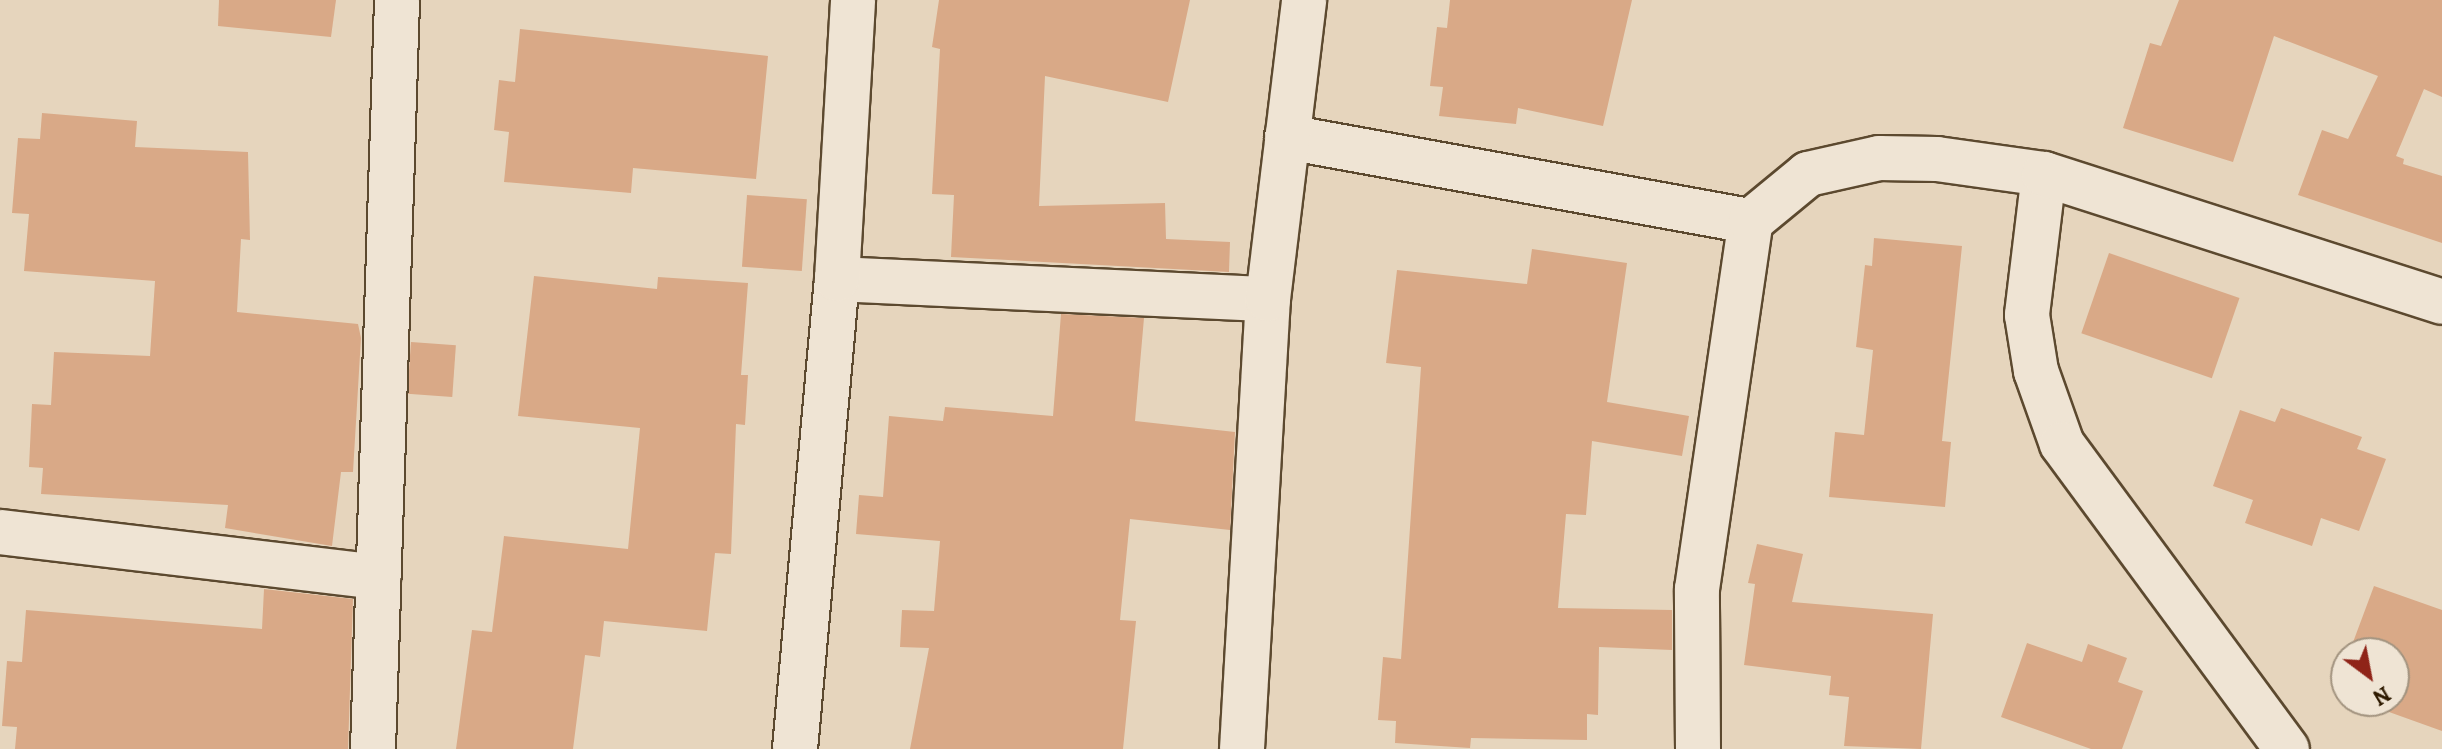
<!DOCTYPE html>
<style>
body{margin:0}
#map{position:relative;width:2442px;height:749px;overflow:hidden;background:#e6d5bd;font-family:Alegreya,serif}
div>[style]{position:absolute}
.building>*{inset:0;background:#d9a987;transform-origin:0 0}
.roads{filter:drop-shadow(2px 0 #5c492f) drop-shadow(-2px 0 #5c492f) drop-shadow(0 2px #5c492f) drop-shadow(0 -2px #5c492f)}
.minor>*{height:44px;margin:-22px;padding:0 22px;transform-origin:22px;border-radius:22px;background:#efe4d4}
span{translate:-50% -50%;white-space:nowrap;text-align:center;line-height:1.15;-webkit-text-stroke:8px #efe4d4;paint-order:stroke}
.north{position:absolute;left:2330px;top:637px;width:80px;height:80px;box-sizing:border-box;background:#efe4d4;border:2px solid #a2937f;border-radius:50%;rotate:148deg;font-size:22px;font-weight:700;line-height:32px;text-align:center;color:#2e1a00}
.north::after{content:'';display:block;margin:auto;width:28px;height:36px;background:#8f2418;clip-path:polygon(50% 0,100% 100%,50% 72%,0 100%)}
</style>
<div id="map">
<div class="building">
<i style="clip-path:polygon(219px 0,336px 0,331px 37px,218px 26px)"></i>
<i style="clip-path:polygon(939px 0,1190px 0,1168px 102px,1045px 76px,1039px 206px,1165px 203px,1166px 239px,1230px 242px,1229px 272px,951px 257px,954px 195px,932px 194px,940px 49px,932px 47px)"></i>
<i style="clip-path:polygon(1450px 0,1632px 0,1603px 126px,1518px 108px,1516px 124px,1439px 116px,1443px 87px,1430px 86px,1437px 27px,1447px 28px)"></i>
<i style="clip-path:polygon(2179px 0,2442px 0,2442px 97px,2424px 89px,2396px 156px,2404px 159px,2403px 164px,2442px 176px,2442px 243px,2298px 195px,2322px 130px,2348px 139px,2378px 76px,2274px 36px,2233px 162px,2123px 128px,2150px 43px,2161px 46px)"></i>
<i style="clip-path:polygon(520px 29px,768px 56px,756px 179px,633px 168px,631px 193px,504px 182px,509px 132px,494px 130px,499px 80px,515px 82px)"></i>
<i style="clip-path:polygon(42px 113px,137px 121px,135px 147px,248px 152px,250px 240px,241px 239px,237px 312px,358px 324px,361px 338px,353px 472px,341px 472px,332px 546px,225px 528px,228px 505px,41px 494px,43px 468px,29px 467px,32px 404px,51px 405px,54px 352px,150px 356px,155px 281px,24px 271px,29px 214px,12px 213px,18px 138px,40px 139px)"></i>
<i style="left:747px;top:195px;width:60px;height:72px;rotate:4deg"></i>
<i style="clip-path:polygon(1874px 238px,1962px 246px,1942px 441px,1951px 442px,1945px 507px,1829px 497px,1835px 432px,1864px 435px,1873px 350px,1856px 347px,1865px 265px,1872px 266px)"></i>
<i style="clip-path:polygon(1532px 249px,1627px 263px,1607px 402px,1689px 416px,1682px 456px,1592px 441px,1586px 515px,1566px 514px,1558px 608px,1672px 610px,1672px 650px,1599px 647px,1598px 715px,1587px 714px,1587px 740px,1471px 738px,1470px 748px,1395px 743px,1396px 721px,1378px 720px,1383px 657px,1401px 659px,1421px 367px,1386px 363px,1397px 270px,1527px 284px)"></i>
<i style="left:2109px;top:253px;width:138px;height:85px;rotate:19deg"></i>
<i style="clip-path:polygon(534px 276px,657px 289px,658px 277px,748px 283px,741px 375px,748px 375px,745px 425px,736px 424px,731px 554px,715px 553px,707px 631px,604px 621px,600px 657px,585px 655px,573px 749px,456px 749px,472px 630px,492px 632px,504px 536px,628px 549px,640px 428px,518px 416px)"></i>
<i style="clip-path:polygon(1061px 314px,1144px 318px,1135px 421px,1235px 432px,1230px 530px,1130px 519px,1120px 620px,1136px 621px,1123px 749px,910px 749px,929px 648px,900px 647px,902px 610px,934px 611px,940px 541px,856px 534px,859px 495px,883px 497px,889px 416px,943px 421px,945px 407px,1053px 416px)"></i>
<i style="left:411px;top:342px;width:45px;height:52px;rotate:4deg"></i>
<i style="clip-path:polygon(2281px 408px,2362px 437px,2357px 449px,2386px 459px,2359px 531px,2321px 518px,2312px 546px,2245px 523px,2253px 500px,2213px 486px,2240px 410px,2275px 422px)"></i>
<i style="clip-path:polygon(1757px 544px,1803px 554px,1792px 602px,1933px 614px,1921px 749px,1844px 746px,1849px 697px,1829px 695px,1831px 676px,1744px 665px,1755px 584px,1748px 583px)"></i>
<i style="clip-path:polygon(2374px 586px,2442px 610px,2442px 731px,2364px 703px,2394px 701px,2394px 653px,2349px 653px)"></i>
<i style="clip-path:polygon(264px 589px,353px 599px,348px 749px,15px 749px,17px 727px,2px 726px,7px 661px,22px 662px,26px 610px,262px 629px)"></i>
<i style="clip-path:polygon(2027px 643px,2082px 662px,2088px 644px,2127px 658px,2118px 682px,2143px 691px,2122px 749px,2091px 749px,2001px 717px)"></i>
</div>
<div class="roads">
<div class="minor">
<i style="left:1287px;top:137px;width:472px;rotate:10.3deg"></i>
<i style="left:2044px;top:174px;width:142px;rotate:96.9deg"></i>
<i style="left:2027px;top:315px;width:57px;rotate:80.9deg"></i>
<i style="left:2036px;top:371px;width:77px;rotate:70.4deg"></i>
<i style="left:2062px;top:444px;width:379px;rotate:53.6deg"></i>
<i style="left:837px;top:279px;width:431px;rotate:2.7deg"></i>
<i style="left:0;top:532px;width:381px;rotate:6.8deg"></i>
<i style="left:373px;top:749px;width:749px;rotate:-88.16deg"></i>
<i style="left:795px;top:749px;width:472px;rotate:-84.9deg"></i>
<i style="left:837px;top:279px;width:279px;rotate:-86.7deg"></i>
<i style="left:1242px;top:749px;width:451px;rotate:-86.7deg"></i>
<i style="left:1268px;top:299px;width:301px;rotate:-83.1deg"></i>
<i style="left:1698px;top:749px;width:160px;rotate:-90.4deg"></i>
<i style="left:1697px;top:589px;width:372px;rotate:-81.7deg"></i>
<i style="left:1751px;top:221px;width:74px;rotate:-39.5deg"></i>
<i style="left:1808px;top:174px;width:73px;rotate:-12.7deg"></i>
<i style="left:1879px;top:158px;width:58px;rotate:1deg"></i>
<i style="left:1937px;top:159px;width:108px;rotate:8deg"></i>
<i style="left:2044px;top:174px;width:418px;rotate:17.8deg"></i>
</div>
</div>
<div class="north">N</div>
</div>
